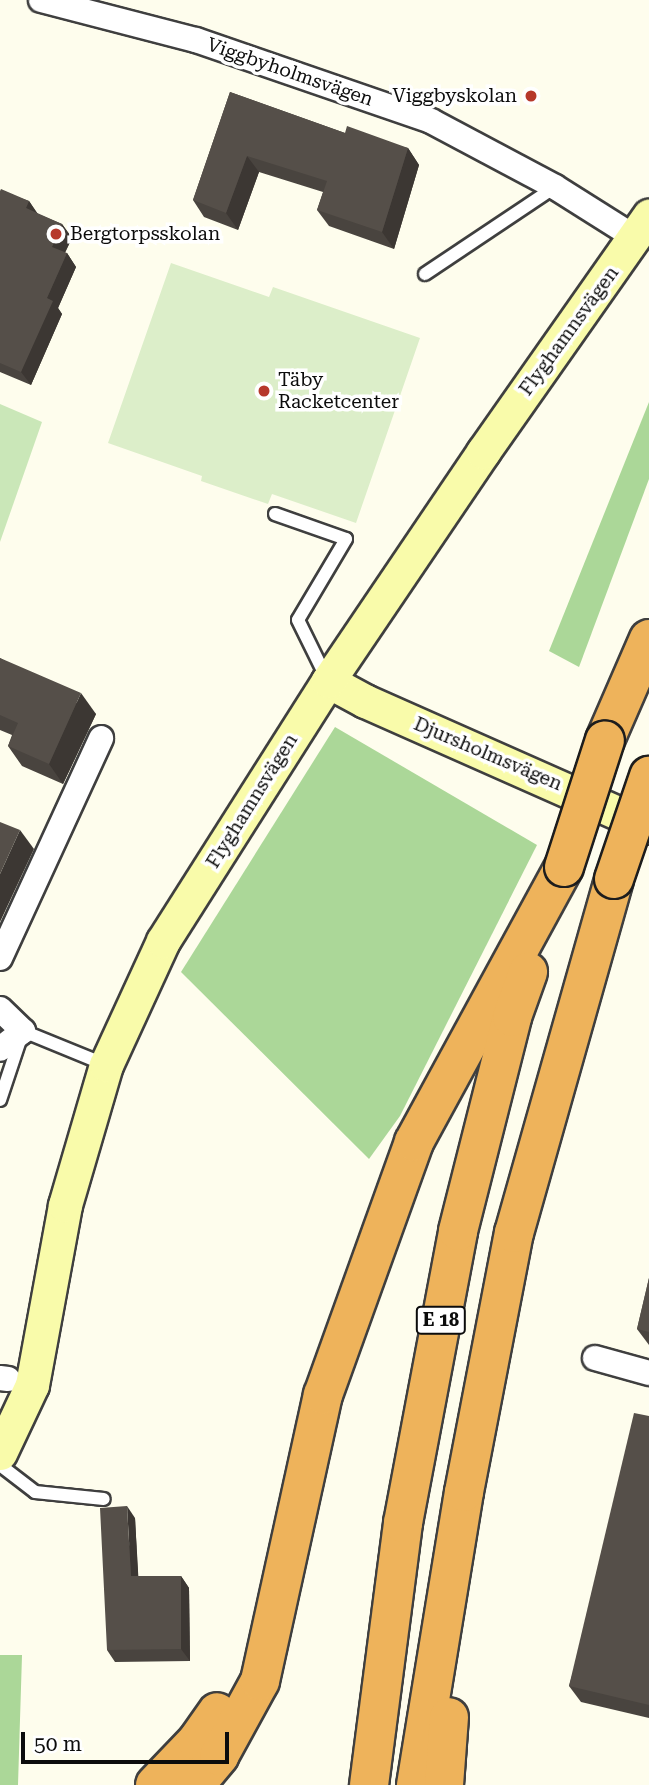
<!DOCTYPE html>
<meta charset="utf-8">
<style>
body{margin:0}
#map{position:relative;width:649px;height:1785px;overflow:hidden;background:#fefded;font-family:"Roboto Serif",serif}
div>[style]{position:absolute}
.green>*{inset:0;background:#cae7b8}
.forest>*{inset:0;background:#abd798}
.pitch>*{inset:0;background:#dceec9}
.roads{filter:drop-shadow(2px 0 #3f3f3f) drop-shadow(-2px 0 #3f3f3f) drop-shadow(0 2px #3f3f3f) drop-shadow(0 -2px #3f3f3f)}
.lane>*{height:12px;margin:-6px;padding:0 6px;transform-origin:6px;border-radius:6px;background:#fff}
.street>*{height:24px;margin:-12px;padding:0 12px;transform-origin:12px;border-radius:12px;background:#fff}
.secondary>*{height:33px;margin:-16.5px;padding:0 16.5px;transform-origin:16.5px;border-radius:16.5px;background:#f9fbaa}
.highway>*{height:38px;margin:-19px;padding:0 19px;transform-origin:19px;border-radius:19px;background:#eeb35b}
.bridges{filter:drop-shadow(2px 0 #1d1d1d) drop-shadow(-2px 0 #1d1d1d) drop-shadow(0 2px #1d1d1d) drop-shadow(0 -2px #1d1d1d)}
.highway-bridge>*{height:38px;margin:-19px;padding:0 19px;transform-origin:19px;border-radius:19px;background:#eeb35b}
.wall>*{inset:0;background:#49443f}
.shaded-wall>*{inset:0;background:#3c3733}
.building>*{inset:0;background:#554f49}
.dots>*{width:19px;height:19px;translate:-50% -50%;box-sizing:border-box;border:4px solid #fff;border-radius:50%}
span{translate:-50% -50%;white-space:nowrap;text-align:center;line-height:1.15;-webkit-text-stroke:7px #fff;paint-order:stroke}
.shield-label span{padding:2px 5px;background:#fff;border:2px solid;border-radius:5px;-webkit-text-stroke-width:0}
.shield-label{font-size:18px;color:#0c0c0c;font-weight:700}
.street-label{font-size:19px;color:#0c0c0c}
.poi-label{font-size:19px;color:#0c0c0c}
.right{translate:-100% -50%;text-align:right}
.left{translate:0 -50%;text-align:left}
.scale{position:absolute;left:21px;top:1732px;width:208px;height:32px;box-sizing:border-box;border:4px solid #0c0c0c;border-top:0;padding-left:9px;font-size:21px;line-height:24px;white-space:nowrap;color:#0c0c0c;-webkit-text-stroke:5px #fff;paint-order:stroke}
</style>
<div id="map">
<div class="green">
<i style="clip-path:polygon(0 404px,42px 422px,0 542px)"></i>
</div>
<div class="forest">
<i style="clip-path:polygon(649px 402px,649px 479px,579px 667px,549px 651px)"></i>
<i style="clip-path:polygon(335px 727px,537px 845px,400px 1116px,369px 1159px,181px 972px)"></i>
<i style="clip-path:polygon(0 1655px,22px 1655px,18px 1785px,0 1785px)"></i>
</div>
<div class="pitch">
<i style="clip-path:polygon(171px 263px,269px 297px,273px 287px,420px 338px,356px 523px,272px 494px,268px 504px,201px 481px,202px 476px,108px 443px)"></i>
</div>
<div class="roads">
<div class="lane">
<i style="left:425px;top:274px;width:156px;rotate:-33.8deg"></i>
<i style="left:275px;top:514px;width:75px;rotate:19.4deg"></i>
<i style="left:346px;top:539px;width:94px;rotate:120.7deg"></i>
<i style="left:298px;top:620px;width:64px;rotate:63.8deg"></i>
<i style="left:0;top:1100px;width:73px;rotate:-71.6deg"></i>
<i style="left:23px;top:1031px;width:87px;rotate:22.2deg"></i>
<i style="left:0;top:1465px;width:44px;rotate:37.6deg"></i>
<i style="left:35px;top:1492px;width:69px;rotate:5.8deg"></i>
</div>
<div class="street">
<i style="left:41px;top:0;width:160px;rotate:14.5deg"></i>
<i style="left:196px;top:40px;width:249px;rotate:19deg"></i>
<i style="left:431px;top:121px;width:140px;rotate:28deg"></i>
<i style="left:555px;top:187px;width:96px;rotate:32.2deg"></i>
<i style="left:0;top:958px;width:242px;rotate:-65.3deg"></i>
<i style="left:0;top:1009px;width:32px;rotate:44deg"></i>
<i style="left:23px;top:1031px;width:29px;rotate:142deg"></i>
<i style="left:595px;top:1358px;width:56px;rotate:15.5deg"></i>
<i style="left:0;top:1378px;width:8px;rotate:7deg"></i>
</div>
<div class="secondary">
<i style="left:328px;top:681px;width:42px;rotate:28.4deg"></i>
<i style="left:365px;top:701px;width:311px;rotate:23.9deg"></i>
<i style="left:0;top:1453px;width:75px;rotate:-64.8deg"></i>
<i style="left:32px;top:1385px;width:183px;rotate:-79.6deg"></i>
<i style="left:65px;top:1205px;width:146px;rotate:-73.7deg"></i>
<i style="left:106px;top:1065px;width:136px;rotate:-65.3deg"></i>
<i style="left:163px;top:941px;width:308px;rotate:-57.6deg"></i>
<i style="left:328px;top:681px;width:277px;rotate:-55.9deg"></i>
<i style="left:483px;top:452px;width:289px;rotate:-54.9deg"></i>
</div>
<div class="highway">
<i style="left:605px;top:740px;width:110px;rotate:-66.5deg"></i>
<i style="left:155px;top:1785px;width:61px;rotate:-46.3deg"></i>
<i style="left:197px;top:1741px;width:35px;rotate:-55deg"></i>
<i style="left:195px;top:1785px;width:38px;rotate:-50deg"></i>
<i style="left:219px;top:1756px;width:85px;rotate:-61.3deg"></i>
<i style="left:260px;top:1681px;width:293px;rotate:-77.6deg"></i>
<i style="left:323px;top:1395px;width:269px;rotate:-70.2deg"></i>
<i style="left:414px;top:1142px;width:313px;rotate:-61.4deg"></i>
<i style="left:369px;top:1785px;width:264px;rotate:-82.6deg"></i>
<i style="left:403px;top:1523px;width:297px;rotate:-79.3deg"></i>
<i style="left:458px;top:1231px;width:221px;rotate:-75.8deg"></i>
<i style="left:512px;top:1017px;width:48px;rotate:-70.4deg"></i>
<i style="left:416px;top:1785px;width:297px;rotate:-80.7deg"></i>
<i style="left:464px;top:1492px;width:264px;rotate:-79.1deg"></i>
<i style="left:514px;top:1233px;width:368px;rotate:-74.2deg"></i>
<i style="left:444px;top:1785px;width:68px;rotate:-85.8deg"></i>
</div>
</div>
<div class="bridges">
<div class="highway-bridge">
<i style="left:564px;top:867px;width:133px;rotate:-72.1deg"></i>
<i style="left:614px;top:879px;width:109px;rotate:-71.2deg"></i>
</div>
</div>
<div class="wall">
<i style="clip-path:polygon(230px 92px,345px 133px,408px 148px,419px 165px,394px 249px,329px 226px,317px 210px,323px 192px,259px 172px,238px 230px,204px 217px,193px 200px)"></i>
<i style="clip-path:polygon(0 191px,29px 201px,38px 214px,62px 224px,72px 238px,65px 253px,67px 253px,76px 267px,58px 308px,62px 314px,31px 385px,0 372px)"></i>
<i style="clip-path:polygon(0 658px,96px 714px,63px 784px,22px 766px,8px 746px,12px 735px,0 730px)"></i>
<i style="clip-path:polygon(649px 1278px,649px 1345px,637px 1329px)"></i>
<i style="clip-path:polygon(649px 1416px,649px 1718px,581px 1702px,569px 1686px)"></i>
<i style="clip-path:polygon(135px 1518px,138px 1576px,181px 1576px,189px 1588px,190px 1661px,115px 1662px,107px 1650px)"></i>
</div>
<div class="shaded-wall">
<i style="clip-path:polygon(408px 148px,419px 165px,394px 249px,382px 232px)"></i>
<i style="clip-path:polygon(247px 156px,259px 172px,238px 230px,226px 213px)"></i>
<i style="clip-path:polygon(29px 201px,38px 215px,26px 208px)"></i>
<i style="clip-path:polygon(62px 224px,72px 238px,61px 260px,52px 247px)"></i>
<i style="clip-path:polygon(67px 253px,76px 267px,58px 308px,62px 314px,31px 385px,21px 372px,47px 298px)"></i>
<i style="clip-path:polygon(81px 693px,96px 714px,63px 784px,49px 764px)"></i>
<i style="clip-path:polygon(20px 830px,34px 849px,0 922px,0 874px)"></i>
<i style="clip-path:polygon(127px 1506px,135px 1518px,139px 1588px,131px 1576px)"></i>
<i style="clip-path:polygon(181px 1576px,189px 1588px,190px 1661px,181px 1649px)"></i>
</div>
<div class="building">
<i style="clip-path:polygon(230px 92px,345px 133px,347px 126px,408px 148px,382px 232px,317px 210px,327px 181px,247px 156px,226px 213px,193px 200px)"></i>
<i style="clip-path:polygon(1px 189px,29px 201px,26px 208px,62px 224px,52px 247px,67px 253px,47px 298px,53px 301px,21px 372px,0 363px,0 191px)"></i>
<i style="clip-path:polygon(0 658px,81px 693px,49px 764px,8px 746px,18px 723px,0 715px)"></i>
<i style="clip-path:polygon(0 822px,20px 830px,0 874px)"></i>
<i style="clip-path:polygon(649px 1278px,649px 1332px,637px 1329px)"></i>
<i style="clip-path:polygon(634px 1413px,649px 1416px,649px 1705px,569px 1686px)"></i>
<i style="clip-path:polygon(127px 1506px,131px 1576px,181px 1576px,181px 1649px,107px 1650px,100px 1508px)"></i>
</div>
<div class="dots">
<i style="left:531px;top:96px;background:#b6382b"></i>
<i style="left:56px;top:234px;background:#b6382b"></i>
<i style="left:264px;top:391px;background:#b6382b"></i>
</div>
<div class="shield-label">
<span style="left:441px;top:1320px">E 18</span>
</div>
<div class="street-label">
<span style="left:290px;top:72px;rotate:19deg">Viggbyholmsvägen</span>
<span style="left:569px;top:331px;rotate:-54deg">Flyghamnsvägen</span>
<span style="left:488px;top:754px;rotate:23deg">Djursholmsvägen</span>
<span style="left:252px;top:801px;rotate:-58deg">Flyghamnsvägen</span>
</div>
<div class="poi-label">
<span class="right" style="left:517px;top:96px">Viggbyskolan</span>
<span class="left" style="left:70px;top:234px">Bergtorpsskolan</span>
<span class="left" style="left:278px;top:391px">Täby<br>Racketcenter</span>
</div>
<div class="scale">50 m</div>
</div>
